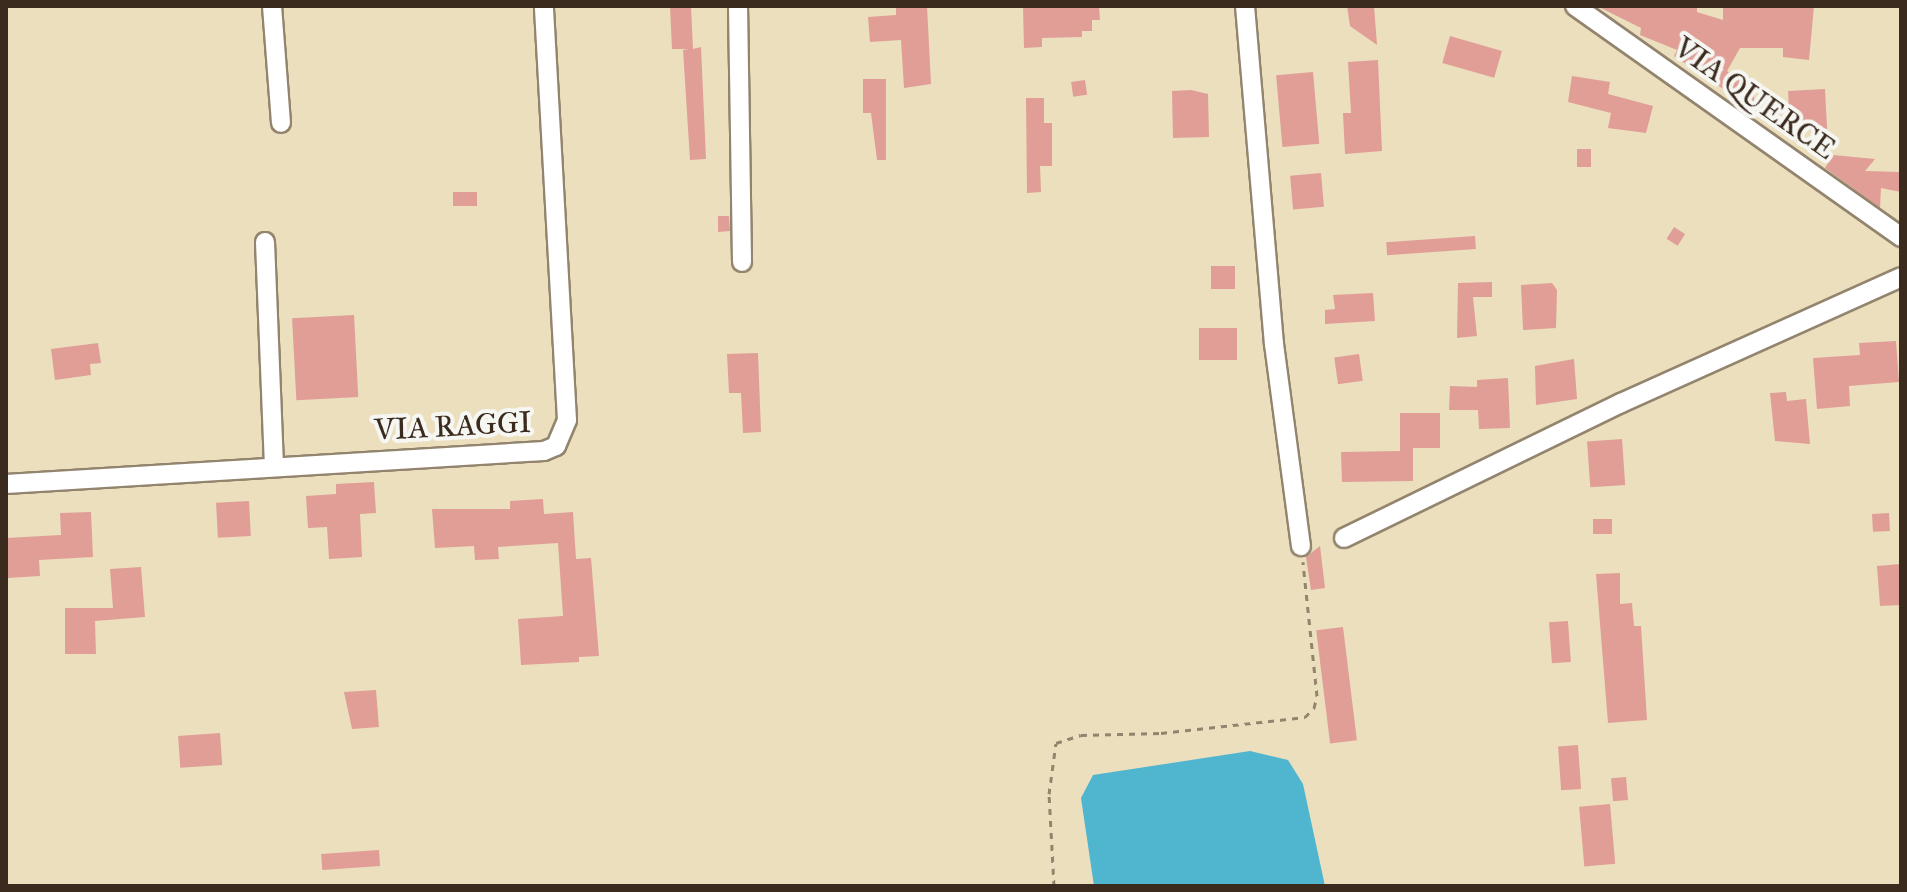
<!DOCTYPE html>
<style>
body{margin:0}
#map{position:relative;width:1907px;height:892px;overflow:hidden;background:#ebdfbe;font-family:"IM FELL Great Primer",serif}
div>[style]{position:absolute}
.water>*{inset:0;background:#50b5cf}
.building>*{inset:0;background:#e09e96;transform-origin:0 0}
.path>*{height:3px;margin-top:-1.5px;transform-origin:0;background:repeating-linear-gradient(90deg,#93846e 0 6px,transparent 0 12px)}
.roads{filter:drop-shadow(2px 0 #93846e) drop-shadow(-2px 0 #93846e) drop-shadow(0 2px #93846e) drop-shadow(0 -2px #93846e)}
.minor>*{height:18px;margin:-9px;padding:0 9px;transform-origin:9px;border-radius:9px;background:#fff}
span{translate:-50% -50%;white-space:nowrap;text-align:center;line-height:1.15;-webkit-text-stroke:8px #f6f6f2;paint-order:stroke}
.street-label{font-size:30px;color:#3b2a1e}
.frame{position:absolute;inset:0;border:8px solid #3b2a1e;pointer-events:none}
</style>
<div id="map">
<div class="water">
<i style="clip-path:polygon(1250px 751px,1288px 760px,1303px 784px,1325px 886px,1094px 886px,1081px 798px,1093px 775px)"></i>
</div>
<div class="building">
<i style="clip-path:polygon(670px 6px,691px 6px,693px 49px,701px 47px,706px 159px,690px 160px,683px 50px,688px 49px,672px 49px)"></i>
<i style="clip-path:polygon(896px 6px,927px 6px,931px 84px,904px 88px,901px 40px,870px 42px,868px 17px,896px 15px)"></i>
<i style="clip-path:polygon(1023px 6px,1099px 6px,1100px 20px,1092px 20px,1092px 31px,1082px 31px,1082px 37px,1042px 38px,1042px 47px,1024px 48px)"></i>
<i style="clip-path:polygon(1347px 6px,1374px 6px,1377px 45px,1350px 26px)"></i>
<i style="clip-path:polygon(1597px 6px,1697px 6px,1697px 12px,1723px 20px,1723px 6px,1814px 6px,1809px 60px,1783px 57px,1783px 48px,1740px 48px,1727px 71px,1755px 89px,1753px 109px,1674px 56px,1677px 50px,1640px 35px,1641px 28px)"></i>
<i style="left:1450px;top:36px;width:54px;height:28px;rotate:16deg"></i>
<i style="clip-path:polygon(1378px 60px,1382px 151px,1345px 154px,1343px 113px,1351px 113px,1348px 62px)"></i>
<i style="left:1313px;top:72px;width:72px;height:37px;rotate:85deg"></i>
<i style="clip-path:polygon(1572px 76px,1610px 82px,1608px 94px,1653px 106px,1646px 133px,1608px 128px,1611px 113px,1568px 102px)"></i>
<i style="clip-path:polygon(863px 79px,886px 79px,886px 160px,877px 160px,871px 113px,863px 113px)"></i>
<i style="left:1085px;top:80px;width:15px;height:14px;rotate:82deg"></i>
<i style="left:1825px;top:89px;width:40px;height:37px;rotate:87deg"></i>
<i style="clip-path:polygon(1191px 90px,1208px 94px,1209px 137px,1173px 138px,1172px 91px)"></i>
<i style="clip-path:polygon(1026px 98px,1044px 98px,1044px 123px,1052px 123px,1052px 166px,1040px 166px,1041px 192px,1027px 193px)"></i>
<i style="left:1577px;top:149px;width:14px;height:18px"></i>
<i style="clip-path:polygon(1833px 155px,1875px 159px,1865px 171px,1901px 172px,1901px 192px,1881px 188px,1880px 208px,1825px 168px)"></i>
<i style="left:1321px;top:173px;width:34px;height:31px;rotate:85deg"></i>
<i style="left:453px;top:192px;width:24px;height:14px"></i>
<i style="clip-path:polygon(718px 216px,729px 216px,730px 231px,718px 232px)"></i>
<i style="left:1674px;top:227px;width:13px;height:14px;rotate:32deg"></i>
<i style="left:1475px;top:236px;width:13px;height:89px;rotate:86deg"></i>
<i style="left:1211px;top:266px;width:24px;height:23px"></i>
<i style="clip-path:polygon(1492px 282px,1492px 297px,1473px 297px,1477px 336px,1457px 338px,1458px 283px)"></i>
<i style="clip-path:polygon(1552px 283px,1557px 290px,1556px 328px,1523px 330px,1521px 285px)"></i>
<i style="clip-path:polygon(1373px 293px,1375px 321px,1325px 324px,1325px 310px,1335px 309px,1333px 295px)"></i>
<i style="left:354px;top:315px;width:82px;height:62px;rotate:87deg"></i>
<i style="left:1199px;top:328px;width:38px;height:32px"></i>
<i style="clip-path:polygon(1896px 341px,1899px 382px,1849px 386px,1850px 406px,1817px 409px,1813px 358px,1860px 355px,1859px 343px)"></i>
<i style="clip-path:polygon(98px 343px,101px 363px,90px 364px,91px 375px,55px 380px,51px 349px)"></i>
<i style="clip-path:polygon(758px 353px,761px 432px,743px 433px,741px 393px,729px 393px,727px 354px)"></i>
<i style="left:1359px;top:354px;width:27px;height:25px;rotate:82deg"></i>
<i style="clip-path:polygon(1574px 359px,1577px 399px,1536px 405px,1535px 366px)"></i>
<i style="clip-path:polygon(1508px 378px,1510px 428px,1479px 429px,1478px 410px,1449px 410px,1450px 386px,1477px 387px,1477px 380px)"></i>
<i style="clip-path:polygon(1786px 392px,1787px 401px,1806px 399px,1810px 444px,1775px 441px,1770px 393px)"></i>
<i style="clip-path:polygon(1400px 413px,1440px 413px,1440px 448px,1413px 448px,1413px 481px,1342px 482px,1341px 452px,1400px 451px)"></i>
<i style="left:1622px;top:439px;width:46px;height:35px;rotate:86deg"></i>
<i style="clip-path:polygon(374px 482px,376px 513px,360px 514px,362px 557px,329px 559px,327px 527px,308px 528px,306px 496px,336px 494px,336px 484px)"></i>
<i style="clip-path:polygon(543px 499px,544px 514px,573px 512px,576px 559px,591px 558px,599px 656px,579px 657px,579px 662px,521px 665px,518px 619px,563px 616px,558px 543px,498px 547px,499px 559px,475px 560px,474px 546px,435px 548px,432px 509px,510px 509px,510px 501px)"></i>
<i style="left:249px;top:501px;width:35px;height:33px;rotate:87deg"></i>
<i style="clip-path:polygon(91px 512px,93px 557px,39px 560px,40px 576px,8px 578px,6px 538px,61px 535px,60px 513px)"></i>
<i style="left:1889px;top:513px;width:18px;height:17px;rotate:87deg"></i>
<i style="left:1612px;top:519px;width:15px;height:19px;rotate:90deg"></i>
<i style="clip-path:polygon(1320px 546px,1325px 588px,1311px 590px,1306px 557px)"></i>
<i style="clip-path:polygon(1901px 564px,1901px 605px,1880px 606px,1877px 566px)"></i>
<i style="clip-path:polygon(141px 567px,145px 617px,95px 621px,96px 654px,65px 654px,65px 608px,113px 608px,110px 569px)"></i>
<i style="clip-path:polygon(1620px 573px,1620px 604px,1632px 603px,1634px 626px,1641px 626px,1647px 720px,1608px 723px,1596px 574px)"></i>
<i style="left:1568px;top:621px;width:41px;height:19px;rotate:86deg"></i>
<i style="left:1343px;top:627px;width:114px;height:27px;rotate:83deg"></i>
<i style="clip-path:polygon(376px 690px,379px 727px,352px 729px,344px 692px)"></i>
<i style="left:220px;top:733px;width:32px;height:42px;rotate:86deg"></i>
<i style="left:1578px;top:745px;width:44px;height:20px;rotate:86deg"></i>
<i style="left:1626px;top:777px;width:23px;height:15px;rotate:85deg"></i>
<i style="left:1610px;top:804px;width:60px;height:31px;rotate:85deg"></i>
<i style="left:379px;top:850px;width:16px;height:58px;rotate:86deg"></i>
</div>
<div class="path">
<i style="left:1054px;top:886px;width:92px;rotate:-93.1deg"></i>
<i style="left:1049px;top:794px;width:51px;rotate:-82.2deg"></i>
<i style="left:1056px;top:743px;width:26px;rotate:-18deg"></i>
<i style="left:1081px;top:735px;width:80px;rotate:-1.4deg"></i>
<i style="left:1161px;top:733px;width:145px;rotate:-6.3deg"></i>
<i style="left:1305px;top:717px;width:13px;rotate:-45deg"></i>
<i style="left:1314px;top:708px;width:12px;rotate:-76deg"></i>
<i style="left:1317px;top:696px;width:135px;rotate:-96deg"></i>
</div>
<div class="roads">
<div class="minor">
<i style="left:272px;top:6px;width:117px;rotate:85.6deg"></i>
<i style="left:738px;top:6px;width:256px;rotate:89.1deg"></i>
<i style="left:1245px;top:6px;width:339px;rotate:85.1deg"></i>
<i style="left:1274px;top:344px;width:204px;rotate:82.4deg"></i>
<i style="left:1575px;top:6px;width:400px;rotate:35.3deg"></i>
<i style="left:265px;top:242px;width:223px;rotate:87.7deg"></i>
<i style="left:6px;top:484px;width:539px;rotate:-3.51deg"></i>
<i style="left:544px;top:451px;width:13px;rotate:-23deg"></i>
<i style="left:556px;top:446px;width:28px;rotate:-67deg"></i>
<i style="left:567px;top:420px;width:415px;rotate:-93.2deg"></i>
<i style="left:1344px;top:538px;width:308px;rotate:-26deg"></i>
<i style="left:1621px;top:403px;width:307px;rotate:-24.2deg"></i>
</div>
</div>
<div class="street-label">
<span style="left:1755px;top:98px;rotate:35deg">VIA QUERCE</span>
<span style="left:453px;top:426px;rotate:-3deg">VIA RAGGI</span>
</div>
<div class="frame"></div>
</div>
